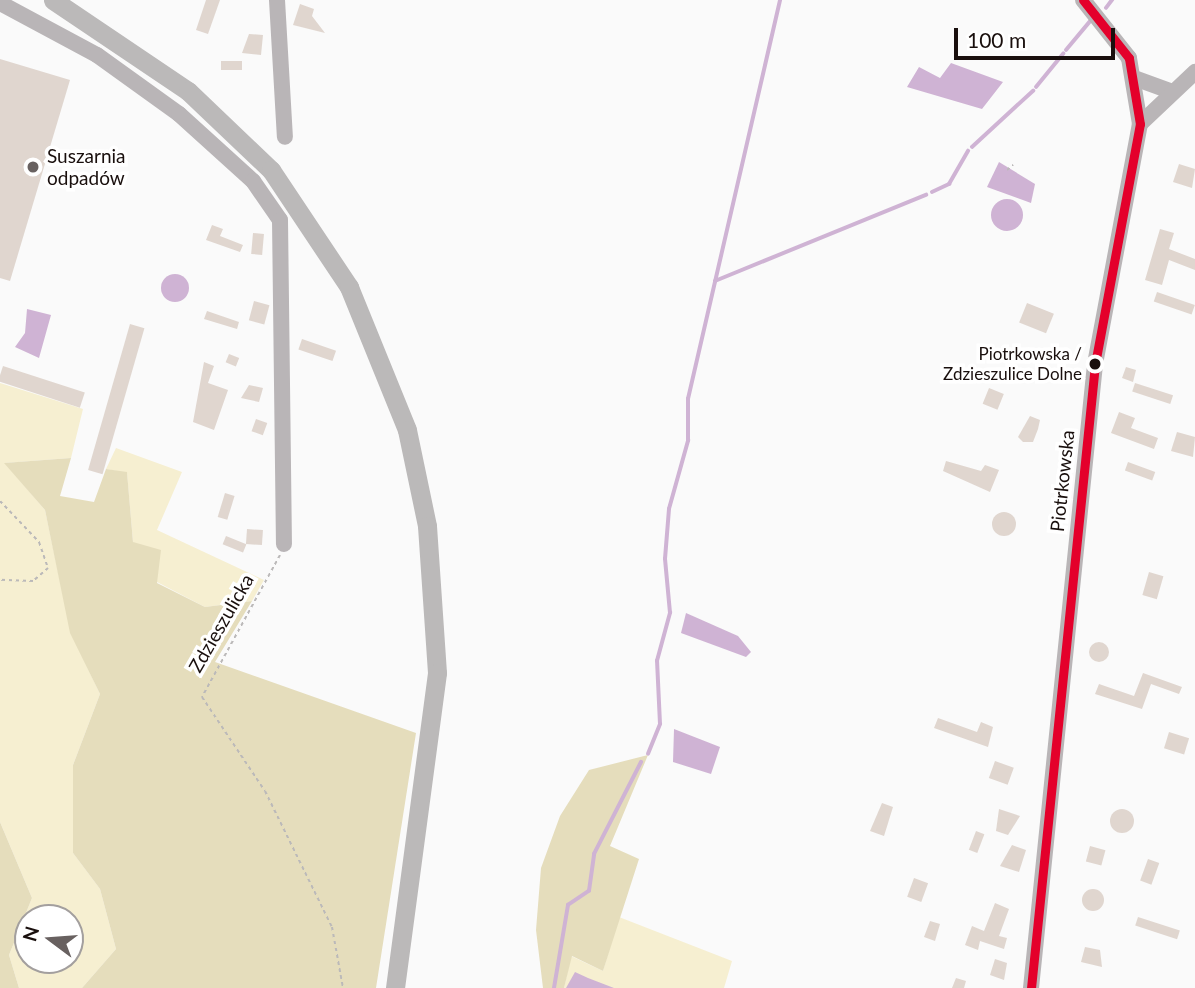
<!DOCTYPE html>
<meta charset="utf-8">
<style>
body{margin:0}
#map{position:relative;width:1195px;height:988px;overflow:hidden;background:#fafafa;font-family:Lato,sans-serif}
div>[style]{position:absolute}
.green>*{inset:0;background:#f6efd1}
.forest>*{inset:0;background:#e5ddbc}
.water>*{inset:0;background:#cfb3d4}
.round{border-radius:50%}
.stream>*{height:3.5px;margin:-1.75px;padding:0 1.75px;transform-origin:1.75px;border-radius:1.75px;background:#cfb3d4}
.building>*{inset:0;background:#e0d6cf;transform-origin:0 0}
.path>*{height:2px;margin-top:-1px;transform-origin:0;background:repeating-linear-gradient(90deg,#bbb9b9 0 3.5px,transparent 0 7px)}
.minor>*{height:16px;margin:-8px;padding:0 8px;transform-origin:8px;border-radius:8px;background:#b9b5b7}
.major>*{height:19px;margin:-9.5px;padding:0 9.5px;transform-origin:9.5px;border-radius:9.5px;background:#bbb9b9}
.bus-1>*{height:9px;margin:-4.5px;padding:0 4.5px;transform-origin:4.5px;border-radius:4.5px;background:#e4002b}
.dots>*{width:19px;height:19px;translate:-50% -50%;box-sizing:border-box;border:4px solid #fff;border-radius:50%}
span{translate:-50% -50%;white-space:nowrap;text-align:center;line-height:1.15;-webkit-text-stroke:7px #fff;paint-order:stroke}
.bus-label{font-size:17px;color:#190f0d}
.right{translate:-100% -50%;text-align:right}
.poi-label{font-size:19px;color:#190f0d}
.left{translate:0 -50%;text-align:left}
.street-label{font-size:19px;color:#190f0d}
.north{position:absolute;left:14px;top:904px;width:70px;height:70px;box-sizing:border-box;background:#fff;border:2px solid #a39f9e;border-radius:50%;rotate:286deg;font-size:19px;font-weight:700;line-height:28px;text-align:center;color:#190f0d}
.north::after{content:'';display:block;margin:auto;width:24px;height:32px;background:#686160;clip-path:polygon(50% 0,100% 100%,50% 72%,0 100%)}
.scale{position:absolute;left:954px;top:28px;width:161px;height:32px;box-sizing:border-box;border:4px solid #190f0d;border-top:0;padding-left:9px;font-size:21px;line-height:24px;white-space:nowrap;color:#190f0d;-webkit-text-stroke:5px #fff;paint-order:stroke}
</style>
<div id="map">
<div class="green">
<i style="clip-path:polygon(evenodd,0 383px,83px 409px,71px 458px,5px 463px,45px 510px,71px 633px,100px 694px,73px 765px,73px 853px,100px 889px,116px 949px,82px 988px,19px 988px,9px 955px,32px 898px,0 822px,0 383px,28px 918px,70px 918px,70px 960px,28px 960px,28px 918px)"></i>
<i style="clip-path:polygon(116px 448px,182px 472px,157px 530px,264px 580px,252px 601px,205px 607px,157px 582px,133px 542px,127px 473px,106px 469px)"></i>
<i style="clip-path:polygon(619px 917px,732px 961px,724px 988px,564px 988px,571px 956px,603px 971px)"></i>
</div>
<div class="forest">
<i style="clip-path:polygon(71px 458px,60px 496px,94px 502px,106px 469px,127px 472px,133px 542px,161px 550px,157px 583px,205px 607px,252px 601px,215px 662px,416px 733px,376px 988px,82px 988px,116px 949px,100px 889px,73px 853px,73px 765px,100px 694px,70px 633px,45px 510px,4px 463px)"></i>
<i style="clip-path:polygon(648px 755px,610px 846px,639px 859px,603px 971px,572px 956px,564px 988px,543px 988px,536px 930px,541px 868px,560px 816px,589px 770px)"></i>
<i style="clip-path:polygon(0 822px,32px 898px,9px 955px,19px 988px,0 988px)"></i>
</div>
<div class="water">
<i style="clip-path:polygon(951px 63px,1003px 82px,982px 109px,907px 87px,919px 67px,940px 78px)"></i>
<i style="clip-path:polygon(999px 162px,1035px 184px,1031px 203px,987px 187px)"></i>
<i class="round" style="left:991px;top:199px;width:32px;height:32px"></i>
<i class="round" style="left:161px;top:274px;width:28px;height:28px"></i>
<i style="clip-path:polygon(27px 309px,51px 315px,39px 358px,15px 347px,25px 333px)"></i>
<i style="clip-path:polygon(686px 613px,738px 636px,751px 652px,746px 657px,681px 633px)"></i>
<i style="clip-path:polygon(674px 729px,720px 747px,711px 774px,673px 762px)"></i>
<i style="clip-path:polygon(575px 972px,588px 978px,614px 988px,566px 988px)"></i>
</div>
<div class="stream">
<i style="left:1106px;top:8px;width:10px;rotate:-53deg"></i>
<i style="left:1066px;top:50px;width:40px;rotate:-50deg"></i>
<i style="left:1036px;top:87px;width:43px;rotate:-50.7deg"></i>
<i style="left:972px;top:147px;width:83px;rotate:-42.6deg"></i>
<i style="left:932px;top:192px;width:19px;rotate:-25deg"></i>
<i style="left:949px;top:184px;width:38px;rotate:-60deg"></i>
<i style="left:715px;top:281px;width:228px;rotate:-22.2deg"></i>
<i style="left:648px;top:754px;width:32px;rotate:-68deg"></i>
<i style="left:660px;top:724px;width:63px;rotate:-92.7deg"></i>
<i style="left:657px;top:661px;width:50px;rotate:-74.8deg"></i>
<i style="left:670px;top:613px;width:54px;rotate:-95.3deg"></i>
<i style="left:665px;top:559px;width:50px;rotate:-85.4deg"></i>
<i style="left:669px;top:509px;width:71px;rotate:-74.4deg"></i>
<i style="left:688px;top:441px;width:42px;rotate:-90deg"></i>
<i style="left:688px;top:399px;width:409px;rotate:-77deg"></i>
<i style="left:554px;top:988px;width:84px;rotate:-80.4deg"></i>
<i style="left:568px;top:905px;width:25px;rotate:-34deg"></i>
<i style="left:589px;top:891px;width:37px;rotate:-82deg"></i>
<i style="left:594px;top:854px;width:103px;rotate:-62.9deg"></i>
</div>
<div class="building">
<i style="clip-path:polygon(206px 0,220px 0,208px 34px,196px 30px)"></i>
<i style="clip-path:polygon(300px 4px,314px 9px,312px 16px,325px 33px,293px 25px)"></i>
<i style="clip-path:polygon(249px 34px,263px 35px,261px 55px,242px 53px)"></i>
<i style="clip-path:polygon(0 59px,70px 80px,10px 281px,0 278px)"></i>
<i style="left:221px;top:61px;width:21px;height:9px"></i>
<i style="clip-path:polygon(1179px 164px,1195px 169px,1192px 188px,1173px 182px)"></i>
<i style="clip-path:polygon(212px 225px,223px 229px,220px 236px,243px 245px,240px 252px,206px 240px)"></i>
<i style="clip-path:polygon(1160px 229px,1174px 233px,1169px 249px,1195px 259px,1195px 270px,1169px 260px,1162px 285px,1145px 280px)"></i>
<i style="left:253px;top:233px;width:11px;height:21px;rotate:5deg"></i>
<i style="left:1157px;top:292px;width:40px;height:10px;rotate:19deg"></i>
<i style="left:254px;top:301px;width:16px;height:20px;rotate:15deg"></i>
<i style="left:1027px;top:303px;width:29px;height:21px;rotate:22deg"></i>
<i style="clip-path:polygon(207px 311px,239px 322px,237px 329px,204px 319px)"></i>
<i style="left:130px;top:324px;width:15px;height:152px;rotate:16deg"></i>
<i style="left:302px;top:339px;width:36px;height:11px;rotate:19deg"></i>
<i style="left:229px;top:354px;width:11px;height:9px;rotate:22deg"></i>
<i style="clip-path:polygon(204px 362px,214px 366px,208px 383px,228px 390px,214px 430px,193px 422px)"></i>
<i style="left:3px;top:366px;width:86px;height:16px;rotate:18deg"></i>
<i style="clip-path:polygon(1126px 367px,1136px 370px,1133px 382px,1122px 378px)"></i>
<i style="left:1135px;top:383px;width:40px;height:9px;rotate:18deg"></i>
<i style="clip-path:polygon(249px 385px,263px 388px,259px 402px,241px 398px)"></i>
<i style="left:989px;top:388px;width:16px;height:17px;rotate:22deg"></i>
<i style="clip-path:polygon(1119px 412px,1135px 418px,1131px 428px,1158px 438px,1154px 449px,1111px 433px)"></i>
<i style="clip-path:polygon(1030px 416px,1040px 420px,1038px 429px,1033px 442px,1023px 442px,1018px 437px)"></i>
<i style="left:256px;top:419px;width:12px;height:13px;rotate:20deg"></i>
<i style="clip-path:polygon(1177px 432px,1195px 437px,1193px 457px,1171px 451px)"></i>
<i style="clip-path:polygon(946px 461px,981px 471px,985px 465px,999px 470px,990px 492px,943px 471px)"></i>
<i style="left:1128px;top:462px;width:29px;height:9px;rotate:20deg"></i>
<i style="left:225px;top:493px;width:10px;height:25px;rotate:17deg"></i>
<i class="round" style="left:992px;top:512px;width:24px;height:24px"></i>
<i style="left:247px;top:529px;width:16px;height:15px;rotate:4deg"></i>
<i style="left:226px;top:536px;width:22px;height:9px;rotate:22deg"></i>
<i style="left:1149px;top:572px;width:15px;height:24px;rotate:16deg"></i>
<i class="round" style="left:1089px;top:642px;width:20px;height:20px"></i>
<i style="clip-path:polygon(1143px 673px,1182px 687px,1179px 694px,1151px 684px,1142px 709px,1095px 694px,1099px 684px,1134px 696px)"></i>
<i style="clip-path:polygon(938px 718px,977px 732px,981px 722px,993px 727px,988px 747px,934px 728px)"></i>
<i style="left:1169px;top:732px;width:21px;height:17px;rotate:17deg"></i>
<i style="left:995px;top:761px;width:20px;height:18px;rotate:20deg"></i>
<i style="clip-path:polygon(882px 803px,893px 807px,884px 836px,870px 831px)"></i>
<i style="clip-path:polygon(999px 809px,1020px 816px,1008px 835px,996px 831px)"></i>
<i class="round" style="left:1110px;top:809px;width:24px;height:24px"></i>
<i style="left:976px;top:831px;width:9px;height:20px;rotate:21deg"></i>
<i style="clip-path:polygon(1012px 845px,1026px 850px,1019px 872px,1000px 866px)"></i>
<i style="left:1090px;top:846px;width:16px;height:16px;rotate:15deg"></i>
<i style="left:1148px;top:859px;width:12px;height:23px;rotate:20deg"></i>
<i style="left:914px;top:878px;width:15px;height:20px;rotate:20deg"></i>
<i class="round" style="left:1082px;top:889px;width:22px;height:22px"></i>
<i style="clip-path:polygon(995px 903px,1009px 909px,999px 936px,1007px 938px,1004px 949px,980px 941px,978px 950px,965px 945px,972px 926px,984px 931px)"></i>
<i style="left:1138px;top:917px;width:44px;height:9px;rotate:18deg"></i>
<i style="clip-path:polygon(930px 921px,940px 924px,935px 941px,924px 937px)"></i>
<i style="clip-path:polygon(1085px 947px,1100px 950px,1102px 967px,1081px 962px)"></i>
<i style="clip-path:polygon(995px 959px,1007px 963px,1004px 980px,990px 975px)"></i>
<i style="clip-path:polygon(956px 978px,966px 981px,964px 988px,952px 988px)"></i>
</div>
<div class="path">
<i style="left:1007px;top:170px;width:8px;rotate:-40deg"></i>
<i style="left:0;top:501px;width:57px;rotate:46.4deg"></i>
<i style="left:39px;top:542px;width:28px;rotate:71deg"></i>
<i style="left:48px;top:568px;width:20px;rotate:139deg"></i>
<i style="left:33px;top:581px;width:33px;rotate:-178deg"></i>
<i style="left:280px;top:555px;width:162px;rotate:118.8deg"></i>
<i style="left:202px;top:697px;width:113px;rotate:56.2deg"></i>
<i style="left:265px;top:791px;width:152px;rotate:63.8deg"></i>
<i style="left:332px;top:927px;width:62px;rotate:79.8deg"></i>
</div>
<div class="minor">
<i style="left:277px;top:0;width:137px;rotate:86.7deg"></i>
<i style="left:0;top:3px;width:110px;rotate:28.2deg"></i>
<i style="left:97px;top:55px;width:101px;rotate:35.7deg"></i>
<i style="left:179px;top:114px;width:100px;rotate:42.2deg"></i>
<i style="left:253px;top:181px;width:47px;rotate:55.3deg"></i>
<i style="left:280px;top:220px;width:324px;rotate:89.3deg"></i>
<i style="left:1137px;top:79px;width:38px;rotate:20deg"></i>
<i style="left:1140px;top:124px;width:76px;rotate:-43.4deg"></i>
<i style="left:1031px;top:988px;width:627px;rotate:-84.14deg"></i>
<i style="left:1095px;top:364px;width:244px;rotate:-79.4deg"></i>
<i style="left:1140px;top:124px;width:67px;rotate:-99.5deg"></i>
<i style="left:1129px;top:58px;width:74px;rotate:-128.4deg"></i>
</div>
<div class="major">
<i style="left:53px;top:0;width:163px;rotate:34deg"></i>
<i style="left:188px;top:91px;width:115px;rotate:43.6deg"></i>
<i style="left:271px;top:170px;width:141px;rotate:56.3deg"></i>
<i style="left:349px;top:287px;width:154px;rotate:67.9deg"></i>
<i style="left:407px;top:430px;width:98px;rotate:78.2deg"></i>
<i style="left:427px;top:526px;width:147px;rotate:86.1deg"></i>
<i style="left:437px;top:673px;width:318px;rotate:97.6deg"></i>
</div>
<div class="bus-1">
<i style="left:1031px;top:988px;width:627px;rotate:-84.14deg"></i>
<i style="left:1095px;top:364px;width:244px;rotate:-79.4deg"></i>
<i style="left:1140px;top:124px;width:67px;rotate:-99.5deg"></i>
<i style="left:1129px;top:58px;width:74px;rotate:-128.4deg"></i>
</div>
<div class="dots">
<i style="left:33px;top:167px;background:#686160"></i>
<i style="left:1095px;top:364px;background:#190f0d"></i>
</div>
<div class="bus-label">
<span class="right" style="left:1082px;top:364px">Piotrkowska /<br>Zdzieszulice Dolne</span>
</div>
<div class="poi-label">
<span class="left" style="left:47px;top:167px">Suszarnia<br>odpadów</span>
</div>
<div class="street-label">
<span style="left:1062px;top:481px;rotate:-84deg">Piotrkowska</span>
<span style="left:221px;top:623px;rotate:-60deg">Zdzieszulicka</span>
</div>
<div class="north">N</div>
<div class="scale">100 m</div>
</div>
